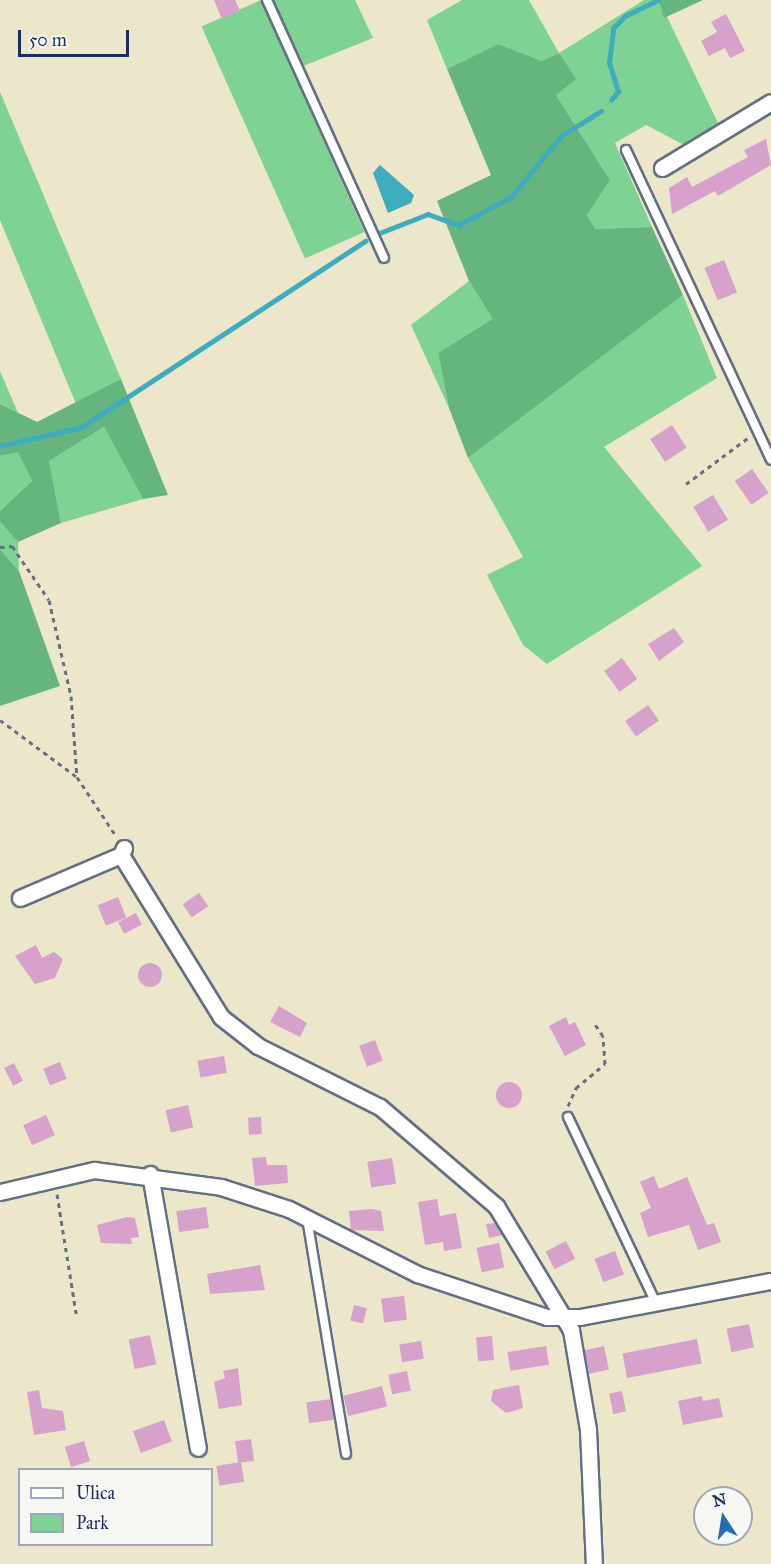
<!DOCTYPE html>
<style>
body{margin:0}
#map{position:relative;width:771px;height:1564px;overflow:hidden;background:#ece6cb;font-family:"IM FELL Great Primer",serif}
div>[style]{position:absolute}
.green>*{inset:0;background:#7ed294;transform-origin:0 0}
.forest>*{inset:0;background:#66b47e}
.water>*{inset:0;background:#3facbd}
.stream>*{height:4.5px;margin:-2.25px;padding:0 2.25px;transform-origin:2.25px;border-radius:2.25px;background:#3facbd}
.building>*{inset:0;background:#d6a1cb;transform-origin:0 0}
.round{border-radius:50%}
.path>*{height:3px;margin-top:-1.5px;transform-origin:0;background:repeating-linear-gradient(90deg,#646f84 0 4.5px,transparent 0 9px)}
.roads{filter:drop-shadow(2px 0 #646f84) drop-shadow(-2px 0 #646f84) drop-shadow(0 2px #646f84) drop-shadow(0 -2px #646f84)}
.lane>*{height:8px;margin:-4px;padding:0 4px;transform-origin:4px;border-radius:4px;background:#fff}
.street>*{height:15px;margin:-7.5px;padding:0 7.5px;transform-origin:7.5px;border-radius:7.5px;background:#fff}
span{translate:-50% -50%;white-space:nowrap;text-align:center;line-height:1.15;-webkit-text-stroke:6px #f6f6f2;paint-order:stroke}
.legend{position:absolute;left:18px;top:1468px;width:195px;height:78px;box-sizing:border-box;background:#f6f6f2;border:2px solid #9ea6b7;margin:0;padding:8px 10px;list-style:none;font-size:18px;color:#1b2f5e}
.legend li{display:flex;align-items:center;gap:12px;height:30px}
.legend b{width:30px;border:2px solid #9ea6b7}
.north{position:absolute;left:693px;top:1486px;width:60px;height:60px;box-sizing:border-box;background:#f6f6f2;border:2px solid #9ea6b7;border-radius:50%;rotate:348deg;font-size:16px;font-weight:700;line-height:24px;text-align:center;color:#1b2f5e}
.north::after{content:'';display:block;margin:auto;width:21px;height:27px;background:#1f6fb2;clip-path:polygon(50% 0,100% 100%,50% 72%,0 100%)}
.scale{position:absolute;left:18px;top:30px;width:111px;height:27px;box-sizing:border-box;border:3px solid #1b2f5e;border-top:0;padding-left:8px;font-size:18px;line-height:21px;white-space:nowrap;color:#1b2f5e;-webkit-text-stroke:4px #f6f6f2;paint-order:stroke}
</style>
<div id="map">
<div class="green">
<i style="left:261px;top:0;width:254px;height:65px;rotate:66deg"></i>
<i style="clip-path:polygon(272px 0,355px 0,373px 38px,301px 67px)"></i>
<i style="clip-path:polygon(462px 0,529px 0,559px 53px,644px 0,659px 0,718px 123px,688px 147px,646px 125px,615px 143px,652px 227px,594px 229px,587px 214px,610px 180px,556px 95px,559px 53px,542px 61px,498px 44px,447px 69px,427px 20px)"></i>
<i style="clip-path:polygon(0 92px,121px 379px,76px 404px,0 220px)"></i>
<i style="clip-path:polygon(469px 281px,494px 320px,438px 353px,449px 408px,411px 325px)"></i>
<i style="clip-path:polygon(683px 295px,717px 378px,604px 447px,702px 566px,547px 664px,523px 645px,487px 575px,523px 557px,468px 458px)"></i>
<i style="clip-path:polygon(0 371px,18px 413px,0 404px)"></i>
<i style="clip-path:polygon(104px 427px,143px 499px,61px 523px,49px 461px)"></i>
<i style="clip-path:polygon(18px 451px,32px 481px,0 511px,0 456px)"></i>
<i style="clip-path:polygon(0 522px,18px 542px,19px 571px,0 549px)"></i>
</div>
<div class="forest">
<i style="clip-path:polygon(659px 0,703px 0,664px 18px)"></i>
<i style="clip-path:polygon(498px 44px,542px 61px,559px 53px,576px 79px,556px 95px,610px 180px,587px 215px,595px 229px,652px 227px,683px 295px,468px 458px,449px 408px,438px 353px,493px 319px,469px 281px,437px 201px,491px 175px,447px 69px)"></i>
<i style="clip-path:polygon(121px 379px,168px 495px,143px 499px,104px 427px,49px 461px,61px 523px,18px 542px,0 522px,0 511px,32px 481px,18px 452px,0 456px,0 404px,37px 422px)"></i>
<i style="clip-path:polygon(0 549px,19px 571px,60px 686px,0 706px)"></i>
</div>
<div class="water">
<i style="clip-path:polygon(380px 165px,414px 195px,411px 203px,388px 213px,373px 173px)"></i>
</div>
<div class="stream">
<i style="left:611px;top:100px;width:11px;rotate:-49deg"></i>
<i style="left:618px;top:92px;width:30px;rotate:-107deg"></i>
<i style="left:609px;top:63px;width:35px;rotate:-83deg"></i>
<i style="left:613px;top:28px;width:17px;rotate:-45deg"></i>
<i style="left:625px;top:16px;width:37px;rotate:-26deg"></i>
<i style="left:377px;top:234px;width:55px;rotate:-21.4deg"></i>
<i style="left:428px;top:214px;width:33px;rotate:20deg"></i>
<i style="left:459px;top:225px;width:59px;rotate:-28.3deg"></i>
<i style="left:511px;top:197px;width:79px;rotate:-50.7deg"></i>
<i style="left:561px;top:136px;width:47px;rotate:-32deg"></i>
<i style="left:0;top:446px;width:84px;rotate:-13deg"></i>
<i style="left:82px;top:427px;width:339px;rotate:-33.3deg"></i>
</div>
<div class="building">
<i style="clip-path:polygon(214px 0,235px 0,240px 11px,222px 19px)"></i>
<i style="clip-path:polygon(726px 14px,745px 51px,730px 58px,725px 48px,709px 56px,701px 41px,717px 32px,711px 22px)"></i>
<i style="clip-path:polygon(766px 139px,771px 165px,718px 196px,715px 191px,672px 214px,669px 188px,687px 177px,692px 187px,748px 157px,744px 150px)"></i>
<i style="left:724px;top:260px;width:35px;height:21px;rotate:68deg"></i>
<i style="left:672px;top:425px;width:27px;height:26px;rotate:57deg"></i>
<i style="left:752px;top:469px;width:29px;height:21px;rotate:55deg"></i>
<i style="left:713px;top:495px;width:29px;height:23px;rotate:59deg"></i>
<i style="clip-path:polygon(674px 628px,684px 642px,659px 661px,648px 644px)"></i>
<i style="left:622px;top:658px;width:26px;height:22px;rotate:54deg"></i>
<i style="left:648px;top:705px;width:19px;height:28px;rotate:55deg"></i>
<i style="left:199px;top:893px;width:16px;height:20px;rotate:55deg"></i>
<i style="left:118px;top:897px;width:22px;height:22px;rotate:68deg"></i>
<i style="left:136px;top:913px;width:13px;height:20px;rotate:63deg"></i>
<i style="clip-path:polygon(36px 945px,42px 958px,54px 952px,63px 959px,55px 978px,35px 984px,15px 956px)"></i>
<i class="round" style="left:138px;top:963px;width:24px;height:24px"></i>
<i style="clip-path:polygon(279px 1006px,307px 1023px,300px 1037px,270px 1022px)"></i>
<i style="clip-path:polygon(566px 1017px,569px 1025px,575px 1022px,586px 1045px,565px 1056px,549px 1026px)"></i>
<i style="left:375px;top:1040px;width:22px;height:17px;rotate:69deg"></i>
<i style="left:224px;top:1056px;width:17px;height:27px;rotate:80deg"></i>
<i style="left:60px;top:1062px;width:18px;height:18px;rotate:68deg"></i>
<i style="left:14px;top:1063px;width:20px;height:11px;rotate:63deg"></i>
<i class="round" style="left:496px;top:1082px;width:26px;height:26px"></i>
<i style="left:188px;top:1105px;width:23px;height:23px;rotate:77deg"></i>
<i style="left:46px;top:1115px;width:22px;height:25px;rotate:66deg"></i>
<i style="left:261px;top:1117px;width:17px;height:13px;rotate:87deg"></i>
<i style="clip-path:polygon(266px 1157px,267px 1165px,287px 1165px,288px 1183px,255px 1186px,252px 1158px)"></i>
<i style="left:392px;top:1158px;width:26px;height:25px;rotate:81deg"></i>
<i style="clip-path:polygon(654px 1176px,659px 1189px,687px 1177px,707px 1225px,714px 1223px,721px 1242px,698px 1250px,689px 1225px,648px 1237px,640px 1213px,651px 1208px,640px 1182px)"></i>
<i style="clip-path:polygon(437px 1199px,440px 1216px,456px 1213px,462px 1248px,444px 1251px,443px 1242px,425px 1245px,418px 1202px)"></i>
<i style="left:206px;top:1207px;width:21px;height:30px;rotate:82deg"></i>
<i style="clip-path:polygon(371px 1209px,381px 1211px,384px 1231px,351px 1230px,349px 1211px)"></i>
<i style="clip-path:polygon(127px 1217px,135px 1218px,139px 1237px,131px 1238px,132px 1244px,101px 1243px,97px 1225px)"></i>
<i style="clip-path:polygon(495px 1223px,502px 1235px,489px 1238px,486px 1224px)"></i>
<i style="left:566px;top:1241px;width:20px;height:23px;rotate:63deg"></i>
<i style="left:499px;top:1243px;width:25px;height:23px;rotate:78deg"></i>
<i style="left:615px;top:1251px;width:25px;height:22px;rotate:69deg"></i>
<i style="clip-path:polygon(260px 1265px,265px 1290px,210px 1294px,207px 1274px)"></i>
<i style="left:404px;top:1296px;width:24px;height:23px;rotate:83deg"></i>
<i style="left:354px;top:1305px;width:13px;height:16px;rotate:13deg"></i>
<i style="left:749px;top:1324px;width:24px;height:23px;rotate:78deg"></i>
<i style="left:150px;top:1335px;width:30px;height:22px;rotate:78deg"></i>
<i style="left:492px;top:1336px;width:24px;height:16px;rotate:85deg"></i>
<i style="left:697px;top:1339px;width:25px;height:76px;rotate:79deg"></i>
<i style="left:421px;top:1341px;width:18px;height:22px;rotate:81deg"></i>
<i style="left:546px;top:1346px;width:19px;height:39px;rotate:81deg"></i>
<i style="left:604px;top:1346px;width:24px;height:20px;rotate:78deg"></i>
<i style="clip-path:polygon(238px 1368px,242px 1405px,219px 1409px,214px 1382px,225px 1378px,223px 1371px)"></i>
<i style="left:407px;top:1371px;width:20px;height:19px;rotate:79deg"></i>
<i style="clip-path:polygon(519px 1385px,523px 1408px,506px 1413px,491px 1401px,493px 1390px)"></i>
<i style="left:382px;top:1386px;width:21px;height:40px;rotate:76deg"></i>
<i style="clip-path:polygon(39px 1390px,42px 1408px,63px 1411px,66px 1430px,34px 1435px,27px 1392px)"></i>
<i style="left:622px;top:1391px;width:21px;height:13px;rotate:79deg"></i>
<i style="clip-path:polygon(702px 1396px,703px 1401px,719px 1398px,723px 1417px,683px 1425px,678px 1401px)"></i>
<i style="left:331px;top:1399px;width:21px;height:25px;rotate:82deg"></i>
<i style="left:164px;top:1420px;width:23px;height:33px;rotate:70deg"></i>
<i style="left:251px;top:1439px;width:22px;height:16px;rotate:82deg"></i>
<i style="left:84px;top:1441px;width:21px;height:20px;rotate:73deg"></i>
<i style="left:241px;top:1462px;width:20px;height:25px;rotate:81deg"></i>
</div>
<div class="path">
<i style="left:686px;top:484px;width:79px;rotate:-36.7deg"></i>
<i style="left:0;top:547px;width:12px;rotate:-5deg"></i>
<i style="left:12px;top:546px;width:65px;rotate:55.6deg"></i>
<i style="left:49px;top:600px;width:98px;rotate:77.1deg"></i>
<i style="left:71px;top:696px;width:81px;rotate:85.8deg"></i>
<i style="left:77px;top:777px;width:71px;rotate:56.5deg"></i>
<i style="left:0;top:720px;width:96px;rotate:36.5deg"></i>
<i style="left:568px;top:1106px;width:20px;rotate:-66deg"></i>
<i style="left:576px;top:1088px;width:38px;rotate:-40deg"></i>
<i style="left:605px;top:1064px;width:28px;rotate:-94deg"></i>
<i style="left:603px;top:1036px;width:18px;rotate:-124deg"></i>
<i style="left:57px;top:1194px;width:121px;rotate:80.9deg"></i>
</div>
<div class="roads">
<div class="lane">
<i style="left:267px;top:0;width:283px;rotate:65.6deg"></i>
<i style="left:626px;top:150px;width:342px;rotate:64.9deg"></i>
<i style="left:568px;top:1117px;width:206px;rotate:64.7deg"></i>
<i style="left:307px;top:1218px;width:239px;rotate:80.6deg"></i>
</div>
<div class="street">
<i style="left:662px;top:168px;width:127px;rotate:-31.2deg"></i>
<i style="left:124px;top:848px;width:8px;rotate:113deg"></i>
<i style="left:121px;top:855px;width:190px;rotate:58.3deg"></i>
<i style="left:221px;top:1017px;width:47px;rotate:38.1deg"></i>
<i style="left:258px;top:1046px;width:136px;rotate:26.6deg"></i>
<i style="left:380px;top:1107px;width:153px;rotate:40.5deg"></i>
<i style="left:496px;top:1206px;width:145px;rotate:58.8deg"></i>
<i style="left:571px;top:1330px;width:100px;rotate:80.3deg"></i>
<i style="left:588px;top:1429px;width:135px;rotate:87.5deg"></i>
<i style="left:20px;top:898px;width:110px;rotate:-23.1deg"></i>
<i style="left:150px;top:1174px;width:278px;rotate:80.1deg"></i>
<i style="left:0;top:1192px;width:97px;rotate:-13.2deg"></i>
<i style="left:94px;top:1170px;width:128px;rotate:7.6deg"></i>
<i style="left:221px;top:1187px;width:71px;rotate:17.9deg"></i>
<i style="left:289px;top:1209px;width:144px;rotate:26.9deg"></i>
<i style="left:417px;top:1274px;width:137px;rotate:18.3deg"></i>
<i style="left:547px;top:1317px;width:33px"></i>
<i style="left:580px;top:1317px;width:194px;rotate:-10.7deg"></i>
</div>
</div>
<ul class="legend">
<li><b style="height:8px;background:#fff"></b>Ulica</li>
<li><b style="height:16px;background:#7ed294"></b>Park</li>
</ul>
<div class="north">N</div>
<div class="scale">50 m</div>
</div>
